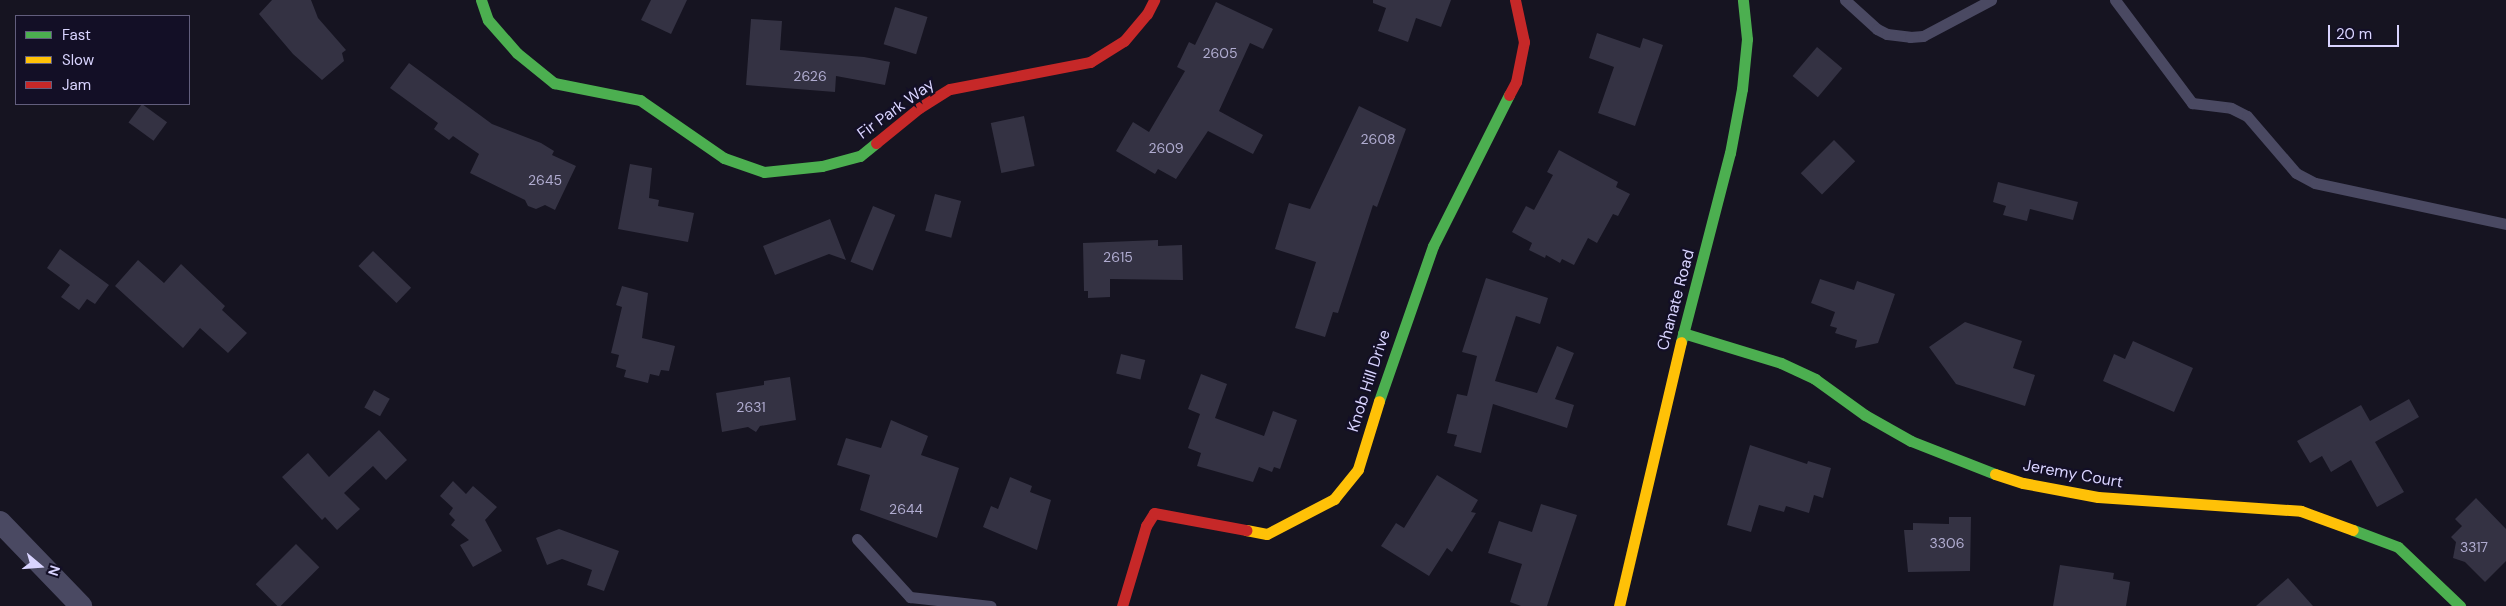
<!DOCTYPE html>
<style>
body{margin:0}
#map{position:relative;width:2506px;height:606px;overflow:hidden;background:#161421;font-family:"DM Sans",sans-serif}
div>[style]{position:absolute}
.building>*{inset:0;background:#343243;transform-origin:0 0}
.lane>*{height:11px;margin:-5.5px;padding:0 5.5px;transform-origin:5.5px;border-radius:5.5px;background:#4a4962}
.street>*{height:22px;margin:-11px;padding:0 11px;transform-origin:11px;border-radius:11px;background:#4a4962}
.fast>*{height:11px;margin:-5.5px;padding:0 5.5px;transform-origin:5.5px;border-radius:5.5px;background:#4caf50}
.slow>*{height:11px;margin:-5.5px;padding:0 5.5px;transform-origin:5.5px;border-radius:5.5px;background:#ffc107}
.jam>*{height:11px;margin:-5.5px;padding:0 5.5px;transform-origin:5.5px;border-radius:5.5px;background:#c62828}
span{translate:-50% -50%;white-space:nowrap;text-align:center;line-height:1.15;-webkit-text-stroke:4.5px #130f26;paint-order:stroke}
.number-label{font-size:14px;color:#b0acd0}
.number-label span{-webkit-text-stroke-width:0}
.street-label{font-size:16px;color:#d9d4ff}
.legend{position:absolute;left:15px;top:15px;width:175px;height:90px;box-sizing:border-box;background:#130f26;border:1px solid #625e7d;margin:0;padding:6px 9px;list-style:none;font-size:15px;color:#d9d4ff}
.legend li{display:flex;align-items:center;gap:10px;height:25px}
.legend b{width:25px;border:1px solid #625e7d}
.north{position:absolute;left:15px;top:541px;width:50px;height:50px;-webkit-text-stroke:4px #130f26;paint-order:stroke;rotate:108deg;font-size:14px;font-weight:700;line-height:20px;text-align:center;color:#d9d4ff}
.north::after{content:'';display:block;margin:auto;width:18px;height:22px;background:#d9d4ff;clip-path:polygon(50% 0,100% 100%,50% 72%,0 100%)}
.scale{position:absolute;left:2328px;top:25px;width:71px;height:22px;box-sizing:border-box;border:2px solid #d9d4ff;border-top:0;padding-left:6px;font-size:15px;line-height:18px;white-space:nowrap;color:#d9d4ff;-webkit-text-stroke:4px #130f26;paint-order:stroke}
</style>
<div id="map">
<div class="building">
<i style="clip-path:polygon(272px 0,311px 0,318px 18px,346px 50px,342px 53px,344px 61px,322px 80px,293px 54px,259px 14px)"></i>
<i style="clip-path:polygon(651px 0,687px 0,671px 34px,641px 20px)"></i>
<i style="clip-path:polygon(1373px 0,1451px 0,1441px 27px,1416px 18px,1408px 42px,1378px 31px,1386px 8px,1373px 3px)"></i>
<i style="clip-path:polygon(1216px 2px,1273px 29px,1263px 49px,1250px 43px,1219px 111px,1263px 135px,1253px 154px,1208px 131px,1176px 179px,1158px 169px,1155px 174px,1116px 151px,1133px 122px,1149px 132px,1185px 71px,1177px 67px,1189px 42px,1195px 45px)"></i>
<i style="left:895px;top:7px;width:34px;height:39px;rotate:17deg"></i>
<i style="clip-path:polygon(751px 19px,782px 21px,780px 50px,864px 57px,890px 62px,885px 85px,836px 76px,835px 92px,746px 85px)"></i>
<i style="clip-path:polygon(1597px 33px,1640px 48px,1643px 38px,1663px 45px,1635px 126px,1598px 113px,1614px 67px,1589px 58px)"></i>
<i style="left:1817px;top:47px;width:33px;height:38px;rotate:40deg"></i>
<i style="clip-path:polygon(409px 63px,492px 124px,541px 143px,554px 151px,552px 155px,576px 166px,555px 210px,545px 205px,536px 209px,528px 206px,525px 200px,470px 173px,479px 154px,453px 136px,449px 140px,434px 129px,438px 123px,390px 88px)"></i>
<i style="left:142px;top:104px;width:31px;height:23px;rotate:36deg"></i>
<i style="clip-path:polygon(1359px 106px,1406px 129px,1377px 207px,1373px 205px,1338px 313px,1333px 312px,1325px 337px,1295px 328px,1316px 262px,1275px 249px,1289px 203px,1310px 209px)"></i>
<i style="left:1024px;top:116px;width:51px;height:34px;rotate:78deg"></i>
<i style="left:1834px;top:140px;width:30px;height:47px;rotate:45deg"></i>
<i style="clip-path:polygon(1559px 150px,1618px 182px,1616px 187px,1630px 194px,1618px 216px,1613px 214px,1597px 243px,1588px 238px,1574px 265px,1562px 259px,1560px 263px,1546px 255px,1545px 258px,1529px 250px,1532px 243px,1512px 232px,1526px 206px,1534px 210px,1553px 175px,1547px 172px)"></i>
<i style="clip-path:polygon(630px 164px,652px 168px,649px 198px,659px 200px,658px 206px,694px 213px,688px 242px,618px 229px)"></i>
<i style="clip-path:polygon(1998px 182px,2078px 202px,2073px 220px,2030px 209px,2027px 221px,2003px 215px,2006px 206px,1993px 202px)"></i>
<i style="left:935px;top:194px;width:27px;height:38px;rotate:15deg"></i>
<i style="left:873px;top:206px;width:24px;height:60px;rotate:22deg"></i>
<i style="clip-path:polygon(830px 219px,846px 260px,829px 254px,775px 275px,763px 246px)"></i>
<i style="clip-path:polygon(1158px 240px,1158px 246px,1182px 245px,1183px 280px,1110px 279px,1110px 297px,1088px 298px,1088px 291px,1084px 291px,1083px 243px)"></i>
<i style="clip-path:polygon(60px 249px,109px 285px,95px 304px,87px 299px,79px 310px,61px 297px,70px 285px,47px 268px)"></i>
<i style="left:373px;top:251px;width:53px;height:21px;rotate:44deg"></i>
<i style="clip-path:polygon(138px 260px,164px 283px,181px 264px,225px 306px,222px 310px,247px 333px,228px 353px,200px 328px,183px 348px,115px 286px)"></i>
<i style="clip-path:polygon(1486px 278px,1548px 298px,1540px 324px,1516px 316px,1495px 381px,1537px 393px,1557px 346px,1574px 353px,1555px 399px,1574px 405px,1567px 428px,1493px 404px,1481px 453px,1454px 446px,1457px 435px,1447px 433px,1457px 394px,1467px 396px,1477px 356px,1462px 352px)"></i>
<i style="clip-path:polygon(1820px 279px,1854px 290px,1857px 281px,1895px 294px,1878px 343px,1855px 348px,1857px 340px,1835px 333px,1837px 328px,1830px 326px,1835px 312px,1811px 303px)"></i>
<i style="clip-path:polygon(622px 286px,648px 293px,642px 338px,675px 346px,669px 371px,661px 370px,659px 376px,650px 374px,648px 383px,624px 377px,626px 370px,616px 367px,619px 355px,611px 353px,622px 307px,616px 305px)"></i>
<i style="clip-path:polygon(1965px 322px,2022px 341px,2013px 368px,2035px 375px,2025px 406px,1956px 384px,1929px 347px)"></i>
<i style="clip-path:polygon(2133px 341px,2193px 368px,2174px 412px,2103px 381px,2114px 354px,2125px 359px)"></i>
<i style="left:1121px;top:354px;width:25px;height:20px;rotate:14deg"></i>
<i style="clip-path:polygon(1201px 374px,1227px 384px,1215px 418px,1264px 436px,1273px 411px,1297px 420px,1280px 469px,1274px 467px,1272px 472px,1259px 467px,1253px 482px,1197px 466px,1201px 453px,1188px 448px,1200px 414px,1188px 409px)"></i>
<i style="clip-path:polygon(790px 377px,796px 420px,760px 426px,756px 432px,748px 427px,722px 432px,716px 393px,764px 385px,764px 381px)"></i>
<i style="left:374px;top:390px;width:18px;height:20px;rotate:29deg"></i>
<i style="clip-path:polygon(2409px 399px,2419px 417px,2375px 442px,2404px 492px,2377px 507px,2351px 460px,2331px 472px,2322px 456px,2310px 463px,2297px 441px,2361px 405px,2370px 421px)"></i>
<i style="clip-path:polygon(891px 420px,928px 436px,921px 455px,959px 468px,937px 538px,860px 510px,870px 475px,837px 465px,846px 438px,881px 448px)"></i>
<i style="clip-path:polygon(379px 430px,407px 460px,386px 480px,373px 466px,344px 493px,360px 509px,337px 530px,325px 517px,322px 520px,282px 477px,308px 453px,329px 477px)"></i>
<i style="clip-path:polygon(1750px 445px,1807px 464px,1808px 461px,1831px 468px,1823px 498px,1814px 495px,1809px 513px,1786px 506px,1784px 512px,1759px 505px,1751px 532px,1727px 525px)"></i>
<i style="clip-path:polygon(1437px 475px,1478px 500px,1471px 512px,1476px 513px,1452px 552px,1447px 548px,1429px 576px,1381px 546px,1396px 523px,1404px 528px)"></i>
<i style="clip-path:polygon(1010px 477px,1032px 486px,1030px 492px,1051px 500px,1037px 550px,983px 527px,991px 506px,998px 509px)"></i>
<i style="clip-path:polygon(453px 481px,466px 494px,473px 486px,497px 507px,485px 520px,502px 551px,473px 567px,460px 545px,469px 540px,451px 525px,455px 520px,449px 514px,453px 508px,440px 496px)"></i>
<i style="clip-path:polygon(2476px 498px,2506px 529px,2506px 561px,2485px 582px,2465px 562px,2453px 558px,2456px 542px,2451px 537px,2462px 526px,2455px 519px)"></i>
<i style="clip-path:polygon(1541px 504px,1577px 515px,1547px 606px,1521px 606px,1510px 602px,1522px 564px,1488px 553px,1499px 521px,1532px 532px)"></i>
<i style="clip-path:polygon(1949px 517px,1971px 517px,1970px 571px,1908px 572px,1904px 530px,1913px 530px,1913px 523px,1949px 524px)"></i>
<i style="clip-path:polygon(559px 529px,619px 551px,604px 591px,587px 585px,592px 570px,562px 559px,547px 565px,536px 538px)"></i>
<i style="left:296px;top:544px;width:33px;height:57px;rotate:45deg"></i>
<i style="clip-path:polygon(2060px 565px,2114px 573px,2113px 579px,2130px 582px,2126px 606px,2053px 606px)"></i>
<i style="clip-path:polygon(2288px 578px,2313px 606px,2256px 606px)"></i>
</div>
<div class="lane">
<i style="left:1845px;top:0;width:43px;rotate:42.2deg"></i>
<i style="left:1877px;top:29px;width:11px;rotate:27deg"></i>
<i style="left:1887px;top:34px;width:23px;rotate:7deg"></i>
<i style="left:1910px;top:37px;width:13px;rotate:-4deg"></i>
<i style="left:1923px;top:36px;width:77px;rotate:-27.9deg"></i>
<i style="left:2115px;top:0;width:129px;rotate:53.2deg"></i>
<i style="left:2192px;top:103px;width:39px;rotate:7deg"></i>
<i style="left:2231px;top:108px;width:18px;rotate:27deg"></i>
<i style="left:2247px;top:116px;width:75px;rotate:49.3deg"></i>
<i style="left:2296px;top:173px;width:21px;rotate:28deg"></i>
<i style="left:2315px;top:183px;width:195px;rotate:12.1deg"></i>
<i style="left:857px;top:539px;width:79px;rotate:47.6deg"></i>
<i style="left:910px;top:597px;width:81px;rotate:6.3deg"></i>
</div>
<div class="street">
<i style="left:0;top:522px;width:117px;rotate:46deg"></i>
</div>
<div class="fast">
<i style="left:481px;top:0;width:21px;rotate:71deg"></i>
<i style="left:488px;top:20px;width:44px;rotate:48.7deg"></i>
<i style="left:517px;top:53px;width:48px;rotate:39deg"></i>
<i style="left:554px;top:83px;width:88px;rotate:11.2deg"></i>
<i style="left:640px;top:100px;width:102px;rotate:34.6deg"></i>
<i style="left:724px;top:158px;width:42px;rotate:19.3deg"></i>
<i style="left:764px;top:172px;width:58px;rotate:-5.9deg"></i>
<i style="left:822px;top:166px;width:39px;rotate:-15deg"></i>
<i style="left:860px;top:156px;width:21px;rotate:-39deg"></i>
<i style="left:1683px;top:333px;width:102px;rotate:17deg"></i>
<i style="left:1781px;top:363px;width:38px;rotate:25deg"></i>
<i style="left:1815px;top:379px;width:62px;rotate:35.8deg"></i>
<i style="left:1865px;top:415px;width:53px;rotate:29.5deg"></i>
<i style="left:1911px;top:441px;width:90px;rotate:21.4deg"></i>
<i style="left:1681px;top:342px;width:195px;rotate:-75.5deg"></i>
<i style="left:1730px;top:153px;width:65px;rotate:-79.4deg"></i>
<i style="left:1742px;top:89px;width:50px;rotate:-84.3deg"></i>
<i style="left:1747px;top:39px;width:39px;rotate:-96deg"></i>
<i style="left:1379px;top:401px;width:164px;rotate:-70.8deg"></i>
<i style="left:1433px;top:246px;width:169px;rotate:-63.3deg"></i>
<i style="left:2353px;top:530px;width:48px;rotate:20.7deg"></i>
<i style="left:2398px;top:547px;width:86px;rotate:43.6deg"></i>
</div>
<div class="slow">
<i style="left:1995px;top:474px;width:29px;rotate:18deg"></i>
<i style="left:2023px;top:483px;width:76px;rotate:10.6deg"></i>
<i style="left:2098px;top:497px;width:203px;rotate:3.9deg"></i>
<i style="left:2301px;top:511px;width:55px;rotate:20.1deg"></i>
<i style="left:1246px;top:530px;width:21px;rotate:11deg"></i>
<i style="left:1267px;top:534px;width:76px;rotate:-27.6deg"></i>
<i style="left:1334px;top:499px;width:38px;rotate:-51deg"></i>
<i style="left:1358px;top:469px;width:71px;rotate:-72.8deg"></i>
<i style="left:1619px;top:606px;width:271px;rotate:-76.8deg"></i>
</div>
<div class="jam">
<i style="left:1509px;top:95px;width:15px;rotate:-62deg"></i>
<i style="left:1516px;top:82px;width:41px;rotate:-78.7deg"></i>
<i style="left:1524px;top:42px;width:43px;rotate:-102.1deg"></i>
<i style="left:876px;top:143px;width:55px;rotate:-39.1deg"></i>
<i style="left:919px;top:108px;width:36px;rotate:-32deg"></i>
<i style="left:950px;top:89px;width:143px;rotate:-10.9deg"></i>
<i style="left:1090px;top:62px;width:40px;rotate:-32deg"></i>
<i style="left:1124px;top:41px;width:35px;rotate:-50deg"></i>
<i style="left:1147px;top:14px;width:16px;rotate:-63deg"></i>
<i style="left:1122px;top:606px;width:84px;rotate:-73.3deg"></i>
<i style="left:1146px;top:526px;width:15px;rotate:-58deg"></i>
<i style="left:1154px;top:513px;width:94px;rotate:10.5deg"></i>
</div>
<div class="number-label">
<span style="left:1220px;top:53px">2605</span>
<span style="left:810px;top:76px">2626</span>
<span style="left:1378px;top:139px">2608</span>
<span style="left:1166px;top:148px">2609</span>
<span style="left:545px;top:180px">2645</span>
<span style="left:1118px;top:257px">2615</span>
<span style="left:751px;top:407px">2631</span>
<span style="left:906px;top:509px">2644</span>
<span style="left:1947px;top:543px">3306</span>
<span style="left:2474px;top:547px">3317</span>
</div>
<div class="street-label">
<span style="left:896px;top:109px;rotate:-36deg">Fir Park Way</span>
<span style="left:1676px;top:300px;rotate:-75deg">Chanate Road</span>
<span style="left:1369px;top:381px;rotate:-72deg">Knob Hill Drive</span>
<span style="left:2073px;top:474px;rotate:10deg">Jeremy Court</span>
</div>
<ul class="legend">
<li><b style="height:6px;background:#4caf50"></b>Fast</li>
<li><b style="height:6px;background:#ffc107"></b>Slow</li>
<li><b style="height:6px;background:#c62828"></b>Jam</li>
</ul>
<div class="north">N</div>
<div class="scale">20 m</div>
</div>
